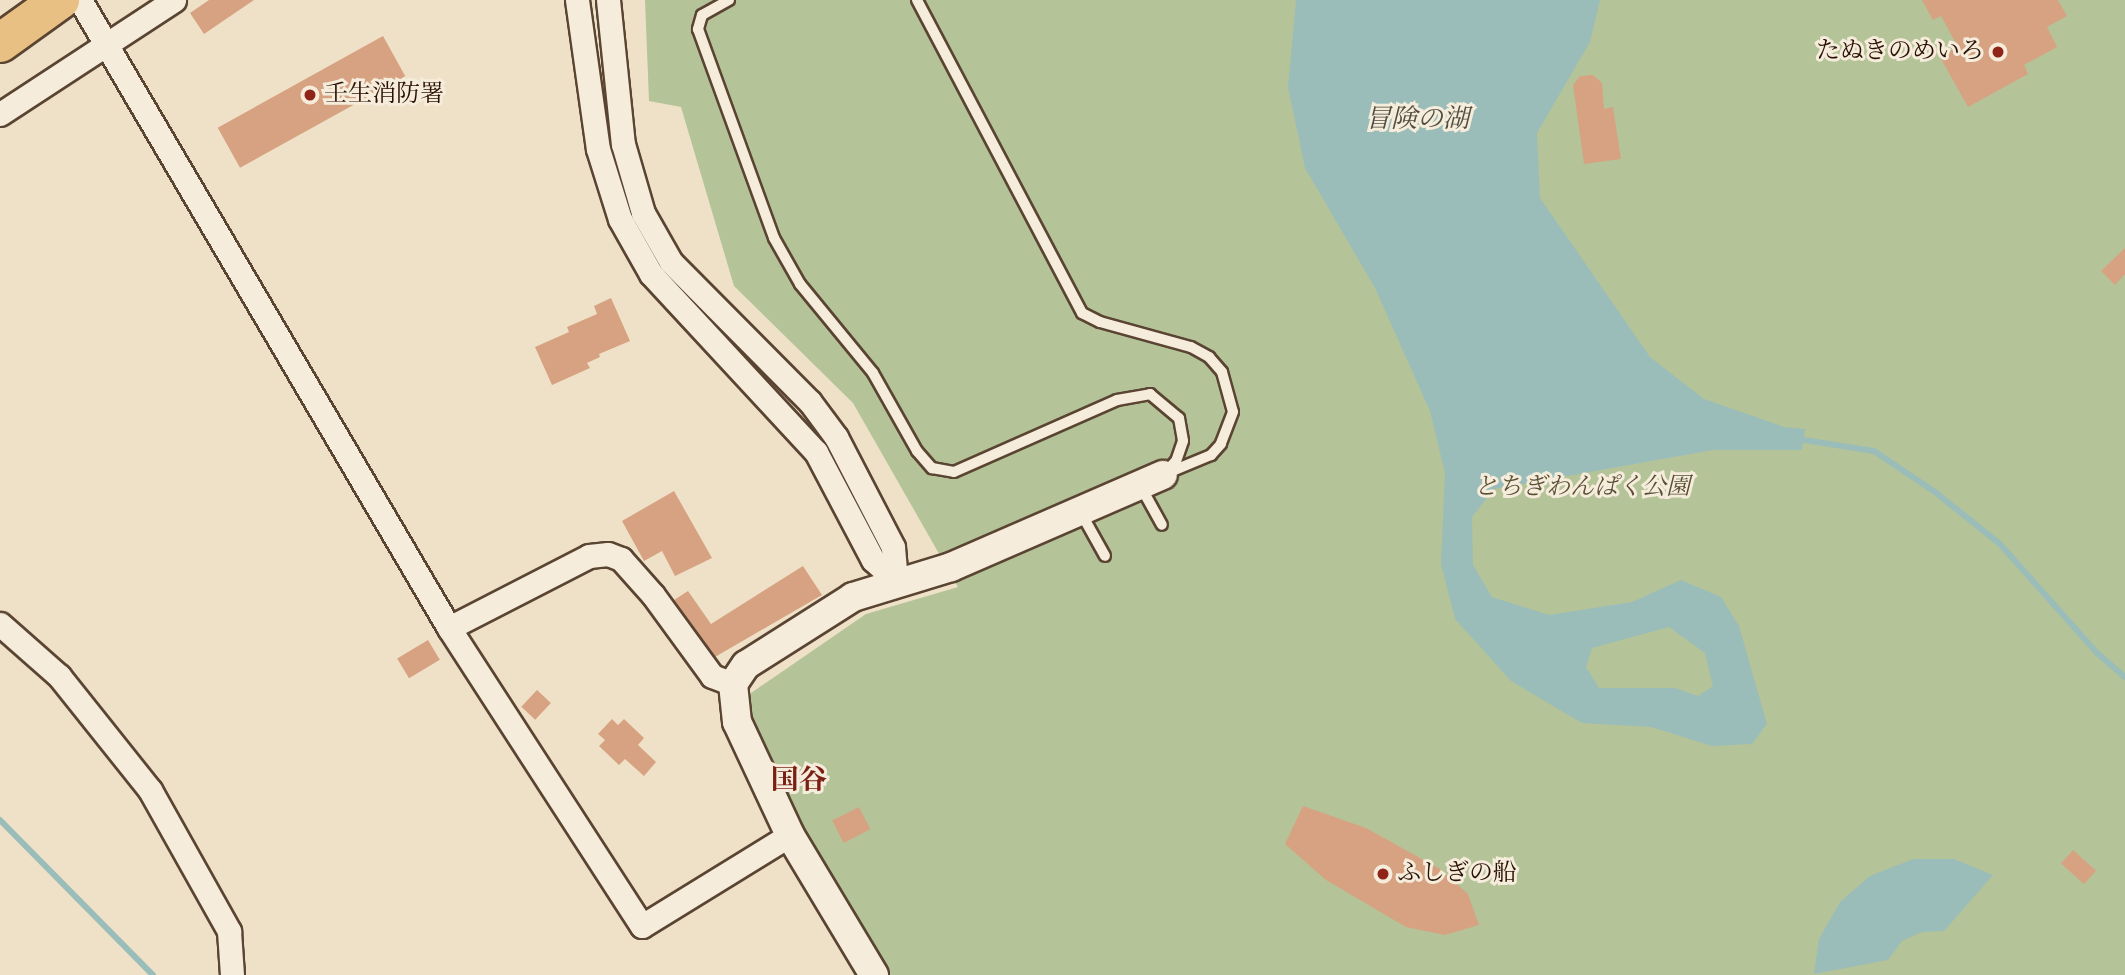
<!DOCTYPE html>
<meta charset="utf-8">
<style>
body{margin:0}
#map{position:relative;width:2125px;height:975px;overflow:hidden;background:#efe1c7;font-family:"IM FELL English","Noto Serif JP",serif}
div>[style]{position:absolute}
.green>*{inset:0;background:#b5c398}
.water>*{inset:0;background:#9abdb9}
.stream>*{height:6px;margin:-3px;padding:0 3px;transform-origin:3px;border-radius:3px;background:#9abdb9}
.building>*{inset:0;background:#d7a282;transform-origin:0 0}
.roads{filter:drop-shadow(2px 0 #5a4432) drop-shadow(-2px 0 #5a4432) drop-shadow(0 2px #5a4432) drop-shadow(0 -2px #5a4432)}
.service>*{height:10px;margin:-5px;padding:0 5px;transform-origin:5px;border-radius:5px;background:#f5ecdb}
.minor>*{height:23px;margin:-11.5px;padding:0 11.5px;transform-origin:11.5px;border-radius:11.5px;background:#f5ecdb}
.tertiary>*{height:28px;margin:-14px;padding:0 14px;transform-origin:14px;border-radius:14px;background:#f5ecdb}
.motorway>*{height:38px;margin:-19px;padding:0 19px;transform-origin:19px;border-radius:19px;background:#e8c084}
.dots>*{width:19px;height:19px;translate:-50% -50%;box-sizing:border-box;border:4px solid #f5ecdb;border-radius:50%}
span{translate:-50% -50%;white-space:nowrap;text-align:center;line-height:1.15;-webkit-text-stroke:6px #f5ecdb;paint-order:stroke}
.poi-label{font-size:24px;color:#291000}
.right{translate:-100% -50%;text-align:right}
.left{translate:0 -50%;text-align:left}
.park-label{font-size:24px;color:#5a4f35;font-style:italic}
.water-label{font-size:26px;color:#514d41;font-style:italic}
.quarter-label{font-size:28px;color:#7a1f14;font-weight:700}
</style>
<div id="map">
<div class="green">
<i style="clip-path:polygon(645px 0,2125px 0,2125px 975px,882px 975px,811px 850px,749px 714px,751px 693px,866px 614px,958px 587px,853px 403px,734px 286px,681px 107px,649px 101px)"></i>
</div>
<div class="water">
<i style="clip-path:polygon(evenodd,1296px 0,1600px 0,1590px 42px,1537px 133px,1540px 198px,1650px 357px,1704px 399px,1784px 427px,1805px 429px,1802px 450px,1713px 450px,1494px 489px,1472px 517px,1473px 565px,1492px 597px,1549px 615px,1632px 602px,1681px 580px,1721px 597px,1739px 626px,1767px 724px,1752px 744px,1712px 746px,1651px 727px,1582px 723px,1511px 681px,1455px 619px,1441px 564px,1445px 473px,1430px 411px,1375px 288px,1305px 168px,1288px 87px,1296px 0,1669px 627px,1705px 653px,1713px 686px,1698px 696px,1675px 688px,1599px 688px,1586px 667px,1592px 648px,1669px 627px)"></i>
<i style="clip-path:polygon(1913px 859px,1954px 859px,1993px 875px,1944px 931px,1922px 932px,1902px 941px,1888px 960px,1814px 974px,1819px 939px,1840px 902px,1870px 876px)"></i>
</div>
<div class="stream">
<i style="left:1804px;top:440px;width:71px;rotate:8.9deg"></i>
<i style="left:1874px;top:451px;width:73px;rotate:33.9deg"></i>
<i style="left:1935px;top:492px;width:83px;rotate:38.7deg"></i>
<i style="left:2000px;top:544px;width:146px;rotate:48.3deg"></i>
<i style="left:2097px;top:653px;width:37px;rotate:41deg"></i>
<i style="left:0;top:820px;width:218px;rotate:45.4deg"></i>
</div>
<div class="building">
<i style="clip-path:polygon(209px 0,254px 0,204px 34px,190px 13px)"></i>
<i style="clip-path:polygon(1922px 0,2058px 0,2067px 16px,2047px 27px,2057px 47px,2024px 65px,2028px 74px,1968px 107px,1940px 57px,1958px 47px,1941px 16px,1933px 20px)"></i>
<i style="left:383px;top:36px;width:46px;height:189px;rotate:61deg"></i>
<i style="clip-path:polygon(1593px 75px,1602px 83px,1604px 109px,1613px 107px,1621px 159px,1584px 164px,1573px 85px,1580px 76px)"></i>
<i style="clip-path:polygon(2125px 248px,2125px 274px,2115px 285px,2101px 271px)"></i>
<i style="clip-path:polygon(611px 298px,630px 341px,599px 354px,600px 357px,587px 363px,590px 368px,552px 385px,535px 347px,569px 332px,567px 327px,597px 314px,594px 306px)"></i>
<i style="clip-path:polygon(674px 491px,712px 558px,675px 576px,662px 551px,644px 561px,622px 521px)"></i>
<i style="clip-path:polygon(803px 566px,822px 595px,715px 657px,674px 600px,688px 591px,711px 624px)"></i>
<i style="left:428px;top:640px;width:23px;height:36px;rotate:59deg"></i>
<i style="left:537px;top:690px;width:19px;height:23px;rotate:43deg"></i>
<i style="clip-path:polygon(612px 719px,618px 725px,624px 719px,644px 738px,638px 745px,656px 762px,644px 776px,625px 759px,619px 765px,599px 746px,605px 740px,598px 734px)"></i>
<i style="clip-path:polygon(1303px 806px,1366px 828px,1440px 869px,1468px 894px,1479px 925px,1445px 935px,1406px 927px,1326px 880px,1285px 844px)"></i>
<i style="left:859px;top:807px;width:25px;height:30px;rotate:63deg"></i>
<i style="left:2073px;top:850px;width:31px;height:18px;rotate:42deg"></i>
</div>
<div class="roads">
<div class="service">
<i style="left:729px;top:0;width:31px;rotate:151deg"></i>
<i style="left:702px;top:15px;width:15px;rotate:106deg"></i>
<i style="left:698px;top:29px;width:222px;rotate:70deg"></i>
<i style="left:774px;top:238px;width:53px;rotate:60.5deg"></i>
<i style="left:800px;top:284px;width:115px;rotate:50.6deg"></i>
<i style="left:873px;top:373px;width:90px;rotate:60.6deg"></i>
<i style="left:917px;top:451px;width:23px;rotate:49deg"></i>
<i style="left:932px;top:468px;width:22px;rotate:10deg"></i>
<i style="left:954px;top:472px;width:178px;rotate:-23.8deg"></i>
<i style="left:1117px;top:400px;width:34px;rotate:-10deg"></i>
<i style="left:1150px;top:394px;width:38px;rotate:40deg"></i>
<i style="left:1179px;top:418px;width:23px;rotate:80deg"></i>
<i style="left:1183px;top:441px;width:21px;rotate:109deg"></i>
<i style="left:1176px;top:461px;width:16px;rotate:133deg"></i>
<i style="left:917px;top:0;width:354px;rotate:62.2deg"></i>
<i style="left:1082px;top:313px;width:20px;rotate:27deg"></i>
<i style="left:1100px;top:322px;width:94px;rotate:15.4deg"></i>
<i style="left:1191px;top:347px;width:21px;rotate:29deg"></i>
<i style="left:1209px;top:357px;width:20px;rotate:49deg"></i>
<i style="left:1222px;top:372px;width:41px;rotate:74.6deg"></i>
<i style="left:1233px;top:412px;width:34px;rotate:111deg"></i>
<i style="left:1221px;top:444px;width:15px;rotate:132deg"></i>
<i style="left:1211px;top:455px;width:52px;rotate:157.4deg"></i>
<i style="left:1141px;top:487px;width:43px;rotate:61.1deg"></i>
<i style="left:1081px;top:513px;width:49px;rotate:60.8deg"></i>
</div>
<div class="minor">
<i style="left:80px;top:0;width:728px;rotate:59.56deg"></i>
<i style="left:449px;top:628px;width:355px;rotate:57.1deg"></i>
<i style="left:642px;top:926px;width:174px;rotate:-31.6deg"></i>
<i style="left:577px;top:0;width:150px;rotate:82deg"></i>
<i style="left:598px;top:149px;width:73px;rotate:72.6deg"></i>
<i style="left:620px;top:219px;width:63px;rotate:60.6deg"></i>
<i style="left:651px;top:274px;width:243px;rotate:47.2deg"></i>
<i style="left:816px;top:452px;width:122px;rotate:62.2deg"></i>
<i style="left:873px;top:560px;width:31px;rotate:42deg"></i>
<i style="left:608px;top:0;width:145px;rotate:84.1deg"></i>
<i style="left:623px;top:144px;width:72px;rotate:73.8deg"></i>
<i style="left:643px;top:213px;width:56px;rotate:60.3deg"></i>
<i style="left:671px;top:262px;width:197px;rotate:45.2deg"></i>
<i style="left:810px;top:402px;width:44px;rotate:53.4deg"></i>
<i style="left:836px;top:437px;width:124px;rotate:62.6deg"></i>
<i style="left:893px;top:547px;width:34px;rotate:85deg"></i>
<i style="left:0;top:114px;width:208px;rotate:-33.2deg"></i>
<i style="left:0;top:624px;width:79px;rotate:41.4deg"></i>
<i style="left:59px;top:676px;width:146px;rotate:51.4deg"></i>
<i style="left:150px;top:790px;width:162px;rotate:60.7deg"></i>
<i style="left:229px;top:931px;width:44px;rotate:86.1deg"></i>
<i style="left:449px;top:628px;width:157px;rotate:-27.2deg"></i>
<i style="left:589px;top:556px;width:19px;rotate:-6deg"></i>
<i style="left:608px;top:554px;width:14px;rotate:21deg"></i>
<i style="left:621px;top:559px;width:48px;rotate:48.4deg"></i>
<i style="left:653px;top:595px;width:100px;rotate:53.9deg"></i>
<i style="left:712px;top:676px;width:22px;rotate:21deg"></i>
</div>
<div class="tertiary">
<i style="left:874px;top:975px;width:163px;rotate:-121deg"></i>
<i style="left:790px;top:835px;width:125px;rotate:-115.1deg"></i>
<i style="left:737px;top:722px;width:38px;rotate:-96deg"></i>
<i style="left:733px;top:684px;width:23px;rotate:-56deg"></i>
<i style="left:746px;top:665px;width:127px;rotate:-32.4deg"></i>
<i style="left:853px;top:597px;width:102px;rotate:-17deg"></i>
<i style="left:951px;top:567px;width:231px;rotate:-23.5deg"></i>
</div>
<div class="motorway">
<i style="left:0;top:43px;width:74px;rotate:-35.6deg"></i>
</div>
</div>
<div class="dots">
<i style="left:1998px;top:52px;background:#8f2418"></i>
<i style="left:310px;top:95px;background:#8f2418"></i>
<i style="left:1383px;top:874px;background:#8f2418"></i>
</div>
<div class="poi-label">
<span class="right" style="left:1984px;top:52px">たぬきのめいろ</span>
<span class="left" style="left:324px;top:95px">壬生消防署</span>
<span class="left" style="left:1397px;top:874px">ふしぎの船</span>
</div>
<div class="park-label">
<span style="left:1582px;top:488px">とちぎわんぱく公園</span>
</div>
<div class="water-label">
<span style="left:1417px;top:120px">冒険の湖</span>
</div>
<div class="quarter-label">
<span style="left:799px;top:782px">国谷</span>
</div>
</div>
